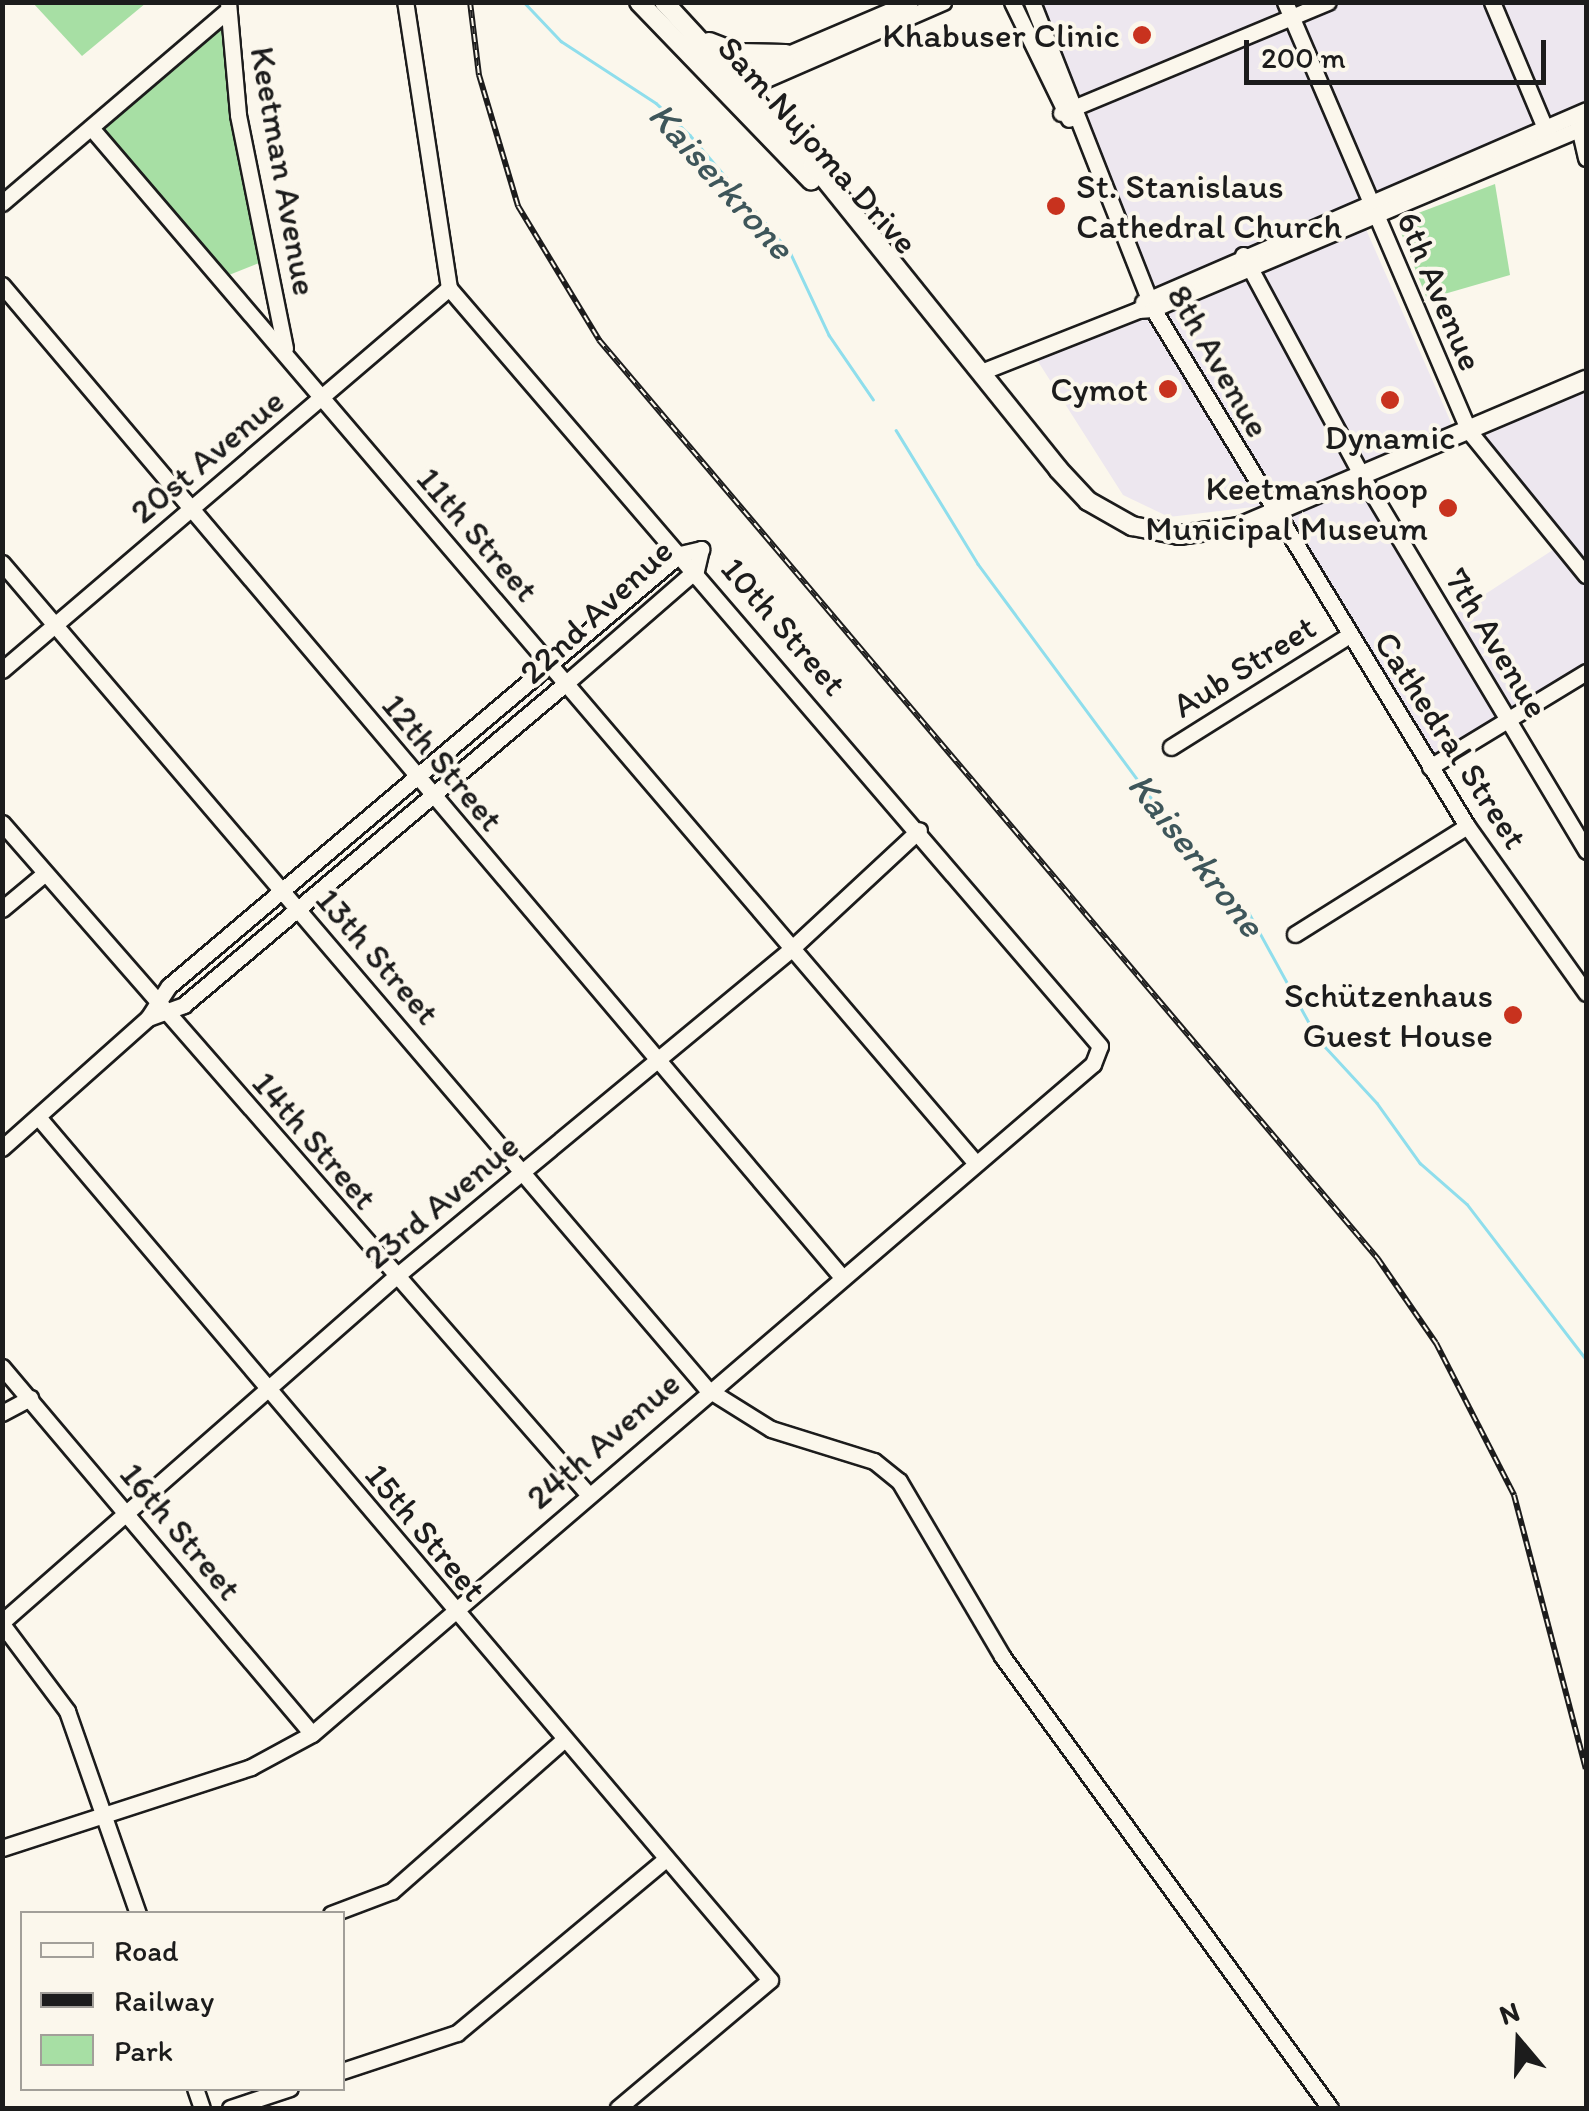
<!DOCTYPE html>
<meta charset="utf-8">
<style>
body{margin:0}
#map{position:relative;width:1589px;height:2111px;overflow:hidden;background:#fbf7ec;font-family:Itim,sans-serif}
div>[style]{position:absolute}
.built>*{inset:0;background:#ede7ef}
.green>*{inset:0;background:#a7dfa4}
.stream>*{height:2.5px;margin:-1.25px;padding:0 1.25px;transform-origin:1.25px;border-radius:1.25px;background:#8fdeec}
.roads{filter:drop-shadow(2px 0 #1c1c1c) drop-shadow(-2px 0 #1c1c1c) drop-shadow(0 2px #1c1c1c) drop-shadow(0 -2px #1c1c1c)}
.minor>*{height:15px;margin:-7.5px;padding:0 7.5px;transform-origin:7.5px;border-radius:7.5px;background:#fbf7ec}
.major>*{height:18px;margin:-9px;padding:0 9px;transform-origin:9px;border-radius:9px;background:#fbf7ec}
.rail>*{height:6px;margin-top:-3px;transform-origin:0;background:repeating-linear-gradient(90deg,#fbf7ec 0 8px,#1c1c1c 0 16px);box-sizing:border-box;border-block:2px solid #1c1c1c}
.dots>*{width:28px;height:28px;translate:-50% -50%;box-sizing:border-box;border:5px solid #fbf7ec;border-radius:50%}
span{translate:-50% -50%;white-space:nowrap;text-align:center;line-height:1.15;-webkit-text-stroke:8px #fbf7ec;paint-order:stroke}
.poi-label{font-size:35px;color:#1c1c1c}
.right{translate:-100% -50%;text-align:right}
.left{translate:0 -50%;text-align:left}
.street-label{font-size:35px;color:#1c1c1c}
.water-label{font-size:38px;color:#3e565a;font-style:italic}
.frame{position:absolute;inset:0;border:5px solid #1c1c1c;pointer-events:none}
.legend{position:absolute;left:20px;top:1911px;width:325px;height:180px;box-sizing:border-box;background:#fbf7ec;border:2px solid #a29f99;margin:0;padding:12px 18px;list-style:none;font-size:30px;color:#1c1c1c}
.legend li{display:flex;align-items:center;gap:20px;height:50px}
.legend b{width:50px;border:2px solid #a29f99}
.north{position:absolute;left:1469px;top:1991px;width:100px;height:100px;-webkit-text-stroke:8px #fbf7ec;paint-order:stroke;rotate:341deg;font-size:28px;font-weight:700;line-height:40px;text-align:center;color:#1c1c1c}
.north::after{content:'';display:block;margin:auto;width:35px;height:45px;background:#1c1c1c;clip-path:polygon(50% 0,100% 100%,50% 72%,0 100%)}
.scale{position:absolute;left:1244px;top:40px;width:302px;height:45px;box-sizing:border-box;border:5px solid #1c1c1c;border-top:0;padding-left:12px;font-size:30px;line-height:35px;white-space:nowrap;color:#1c1c1c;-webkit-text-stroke:8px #fbf7ec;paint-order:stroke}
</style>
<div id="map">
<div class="built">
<i style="clip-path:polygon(1032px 3px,1586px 3px,1586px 100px,1354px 202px,1453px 427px,1351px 473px,1441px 623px,1562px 544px,1468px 430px,1586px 380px,1586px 672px,1430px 767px,1270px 505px,1169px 517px,1123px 495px,1032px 352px,1152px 309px)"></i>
</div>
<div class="green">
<i style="clip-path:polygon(33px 3px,146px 3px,82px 56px)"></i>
<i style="clip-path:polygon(221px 27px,259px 263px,229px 275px,103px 130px)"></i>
<i style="clip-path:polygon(1495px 184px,1510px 275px,1427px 299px,1400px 230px,1405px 218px)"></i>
</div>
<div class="stream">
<i style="left:524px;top:2px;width:54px;rotate:46.5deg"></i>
<i style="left:561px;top:41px;width:113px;rotate:33.1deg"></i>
<i style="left:656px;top:103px;width:47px;rotate:43.3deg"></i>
<i style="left:690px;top:135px;width:154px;rotate:49.5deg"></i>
<i style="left:790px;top:252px;width:92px;rotate:64.8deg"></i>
<i style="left:829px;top:335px;width:78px;rotate:55.5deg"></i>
<i style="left:896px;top:430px;width:157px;rotate:58.5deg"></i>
<i style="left:978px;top:564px;width:358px;rotate:53.5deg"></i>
<i style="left:1191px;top:852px;width:84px;rotate:46.4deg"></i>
<i style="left:1249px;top:913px;width:144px;rotate:61.3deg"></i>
<i style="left:1318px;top:1039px;width:87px;rotate:47.3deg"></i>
<i style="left:1377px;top:1103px;width:74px;rotate:54.4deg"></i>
<i style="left:1420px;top:1163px;width:62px;rotate:41.1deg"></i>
<i style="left:1467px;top:1204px;width:195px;rotate:52.5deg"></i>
</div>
<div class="roads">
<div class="minor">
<i style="left:228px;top:2px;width:113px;rotate:84.9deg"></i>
<i style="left:238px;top:115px;width:238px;rotate:78.6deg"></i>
<i style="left:1012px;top:2px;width:130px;rotate:64deg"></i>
<i style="left:1032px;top:2px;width:330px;rotate:68.5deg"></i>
<i style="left:1153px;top:309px;width:605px;rotate:58.73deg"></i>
<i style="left:1467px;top:826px;width:205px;rotate:54.5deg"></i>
<i style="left:1285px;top:2px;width:465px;rotate:66.8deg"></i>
<i style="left:1468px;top:430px;width:187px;rotate:50.9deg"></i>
<i style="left:1492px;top:2px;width:142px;rotate:67.2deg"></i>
<i style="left:725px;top:81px;width:201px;rotate:-23.1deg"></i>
<i style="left:736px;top:92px;width:226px;rotate:-23.5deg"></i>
<i style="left:1061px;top:113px;width:289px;rotate:-22.6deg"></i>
<i style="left:1578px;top:123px;width:36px;rotate:77deg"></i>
<i style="left:93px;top:130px;width:1356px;rotate:49.49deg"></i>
<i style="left:2px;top:203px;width:297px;rotate:-40.5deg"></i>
<i style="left:1243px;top:255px;width:251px;rotate:61.7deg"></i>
<i style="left:1362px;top:476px;width:437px;rotate:59.1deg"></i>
<i style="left:2px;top:285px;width:1297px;rotate:49.75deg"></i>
<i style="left:1143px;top:302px;width:483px;rotate:-23.4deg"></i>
<i style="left:981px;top:372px;width:169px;rotate:-21.5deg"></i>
<i style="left:1138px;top:310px;width:15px;rotate:-4deg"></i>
<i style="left:1153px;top:309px;width:470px;rotate:-22.9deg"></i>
<i style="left:2px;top:563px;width:1086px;rotate:49.52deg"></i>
<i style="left:707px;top:1389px;width:75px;rotate:32deg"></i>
<i style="left:771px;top:1429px;width:108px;rotate:17.3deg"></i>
<i style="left:874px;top:1461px;width:32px;rotate:39deg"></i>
<i style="left:899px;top:1481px;width:203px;rotate:59.5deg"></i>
<i style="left:1002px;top:1656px;width:558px;rotate:54.03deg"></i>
<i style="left:2px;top:670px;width:588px;rotate:-40.52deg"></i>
<i style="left:1171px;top:747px;width:209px;rotate:-32.1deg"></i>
<i style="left:1430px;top:767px;width:183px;rotate:-31.3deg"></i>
<i style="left:2px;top:823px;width:889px;rotate:48.87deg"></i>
<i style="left:2px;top:909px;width:55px;rotate:-39.8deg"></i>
<i style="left:1295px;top:934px;width:203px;rotate:-32.1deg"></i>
<i style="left:39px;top:1118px;width:1130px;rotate:49.7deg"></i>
<i style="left:770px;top:1980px;width:199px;rotate:139.9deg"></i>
<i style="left:2px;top:1148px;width:195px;rotate:-41.7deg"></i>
<i style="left:148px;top:1018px;width:38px;rotate:-57deg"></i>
<i style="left:169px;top:986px;width:669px;rotate:-40.21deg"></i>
<i style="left:680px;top:554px;width:22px;rotate:-13deg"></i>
<i style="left:701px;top:549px;width:22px;rotate:103deg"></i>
<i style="left:696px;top:570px;width:172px;rotate:139deg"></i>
<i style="left:566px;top:683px;width:500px;rotate:139.9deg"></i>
<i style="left:184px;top:1005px;width:38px;rotate:160deg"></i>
<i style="left:2px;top:1367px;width:480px;rotate:49.8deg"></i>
<i style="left:2px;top:1413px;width:32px;rotate:-28deg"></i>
<i style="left:2px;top:1622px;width:522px;rotate:-41.27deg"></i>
<i style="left:394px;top:1278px;width:514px;rotate:-39.63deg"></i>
<i style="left:790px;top:950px;width:176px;rotate:-42.9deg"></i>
<i style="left:2px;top:1624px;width:109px;rotate:53.2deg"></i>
<i style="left:67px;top:1711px;width:215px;rotate:70.7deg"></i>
<i style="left:2px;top:1848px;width:262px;rotate:-18deg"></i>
<i style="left:251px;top:1767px;width:69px;rotate:-28.4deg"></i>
<i style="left:312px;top:1734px;width:1029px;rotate:-40.63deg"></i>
<i style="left:1093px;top:1064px;width:19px;rotate:-69deg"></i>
<i style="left:1100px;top:1046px;width:999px;rotate:-130.66deg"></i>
<i style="left:449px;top:288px;width:289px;rotate:-98.7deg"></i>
<i style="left:331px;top:1914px;width:65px;rotate:-20.7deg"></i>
<i style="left:392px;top:1891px;width:228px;rotate:-41.4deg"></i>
<i style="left:342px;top:2071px;width:121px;rotate:-18.3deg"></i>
<i style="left:457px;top:2033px;width:272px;rotate:-39.8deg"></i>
<i style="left:195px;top:2088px;width:21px;rotate:71deg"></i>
<i style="left:230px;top:2108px;width:63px;rotate:-18.4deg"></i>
</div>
<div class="major">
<i style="left:639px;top:2px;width:248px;rotate:46deg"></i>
<i style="left:664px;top:2px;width:220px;rotate:47.4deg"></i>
<i style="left:813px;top:164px;width:391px;rotate:51.2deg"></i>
<i style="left:1058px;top:469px;width:44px;rotate:46.8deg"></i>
<i style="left:1088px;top:501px;width:51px;rotate:29.6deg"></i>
<i style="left:1132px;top:526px;width:48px;rotate:10.8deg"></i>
<i style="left:1179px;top:535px;width:61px;rotate:-7.6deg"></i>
<i style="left:1239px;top:527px;width:377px;rotate:-23deg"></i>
<i style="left:709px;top:42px;width:31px;rotate:21deg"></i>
<i style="left:738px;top:53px;width:48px;rotate:1.2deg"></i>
</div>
</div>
<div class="rail">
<i style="left:470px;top:2px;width:74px;rotate:83deg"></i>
<i style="left:479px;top:75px;width:137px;rotate:73.4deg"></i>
<i style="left:518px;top:206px;width:157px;rotate:58.8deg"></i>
<i style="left:599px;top:340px;width:1205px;rotate:49.71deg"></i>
<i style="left:1378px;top:1259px;width:102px;rotate:55.4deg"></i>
<i style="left:1436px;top:1343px;width:171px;rotate:62.8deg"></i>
<i style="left:1514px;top:1495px;width:283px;rotate:75.3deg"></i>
</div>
<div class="dots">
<i style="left:1142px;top:35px;background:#c8321e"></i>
<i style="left:1056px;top:206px;background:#c8321e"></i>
<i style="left:1168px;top:389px;background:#c8321e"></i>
<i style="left:1390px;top:400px;background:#c8321e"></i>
<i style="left:1448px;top:508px;background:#c8321e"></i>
<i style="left:1513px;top:1015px;background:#c8321e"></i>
</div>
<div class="poi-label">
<span class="right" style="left:1120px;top:35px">Khabuser Clinic</span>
<span class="left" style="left:1076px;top:206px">St. Stanislaus<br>Cathedral Church</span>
<span class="right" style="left:1148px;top:389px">Cymot</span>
<span style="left:1390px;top:437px">Dynamic</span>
<span class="right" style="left:1428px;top:508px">Keetmanshoop<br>Municipal Museum</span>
<span class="right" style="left:1493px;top:1015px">Schützenhaus<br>Guest House</span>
</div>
<div class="street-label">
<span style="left:818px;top:145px;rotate:48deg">Sam Nujoma Drive</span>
<span style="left:284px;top:171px;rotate:80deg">Keetman Avenue</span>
<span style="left:1440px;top:291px;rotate:67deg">6th Avenue</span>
<span style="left:1219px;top:361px;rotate:60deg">8th Avenue</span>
<span style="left:207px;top:456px;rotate:-40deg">20st Avenue</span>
<span style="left:478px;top:534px;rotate:49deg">11th Street</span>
<span style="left:596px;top:611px;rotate:-43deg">22nd Avenue</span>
<span style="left:784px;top:626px;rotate:49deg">10th Street</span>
<span style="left:1497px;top:643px;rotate:59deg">7th Avenue</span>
<span style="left:1244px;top:666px;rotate:-32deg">Aub Street</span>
<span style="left:1451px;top:740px;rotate:57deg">Cathedral Street</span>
<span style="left:443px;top:762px;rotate:50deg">12th Street</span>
<span style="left:378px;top:956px;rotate:49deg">13th Street</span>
<span style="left:315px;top:1140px;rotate:49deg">14th Street</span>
<span style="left:441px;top:1201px;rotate:-40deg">23rd Avenue</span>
<span style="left:603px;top:1440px;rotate:-41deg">24th Avenue</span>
<span style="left:181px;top:1531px;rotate:50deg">16th Street</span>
<span style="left:426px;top:1532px;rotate:50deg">15th Street</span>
</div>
<div class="water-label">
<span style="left:721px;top:181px;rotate:48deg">Kaiserkrone</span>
<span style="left:1196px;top:855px;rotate:52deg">Kaiserkrone</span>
</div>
<div class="frame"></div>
<ul class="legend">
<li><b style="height:12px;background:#fbf7ec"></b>Road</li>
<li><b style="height:12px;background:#1c1c1c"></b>Railway</li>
<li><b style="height:28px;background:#a7dfa4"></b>Park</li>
</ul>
<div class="north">N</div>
<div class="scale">200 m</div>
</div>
